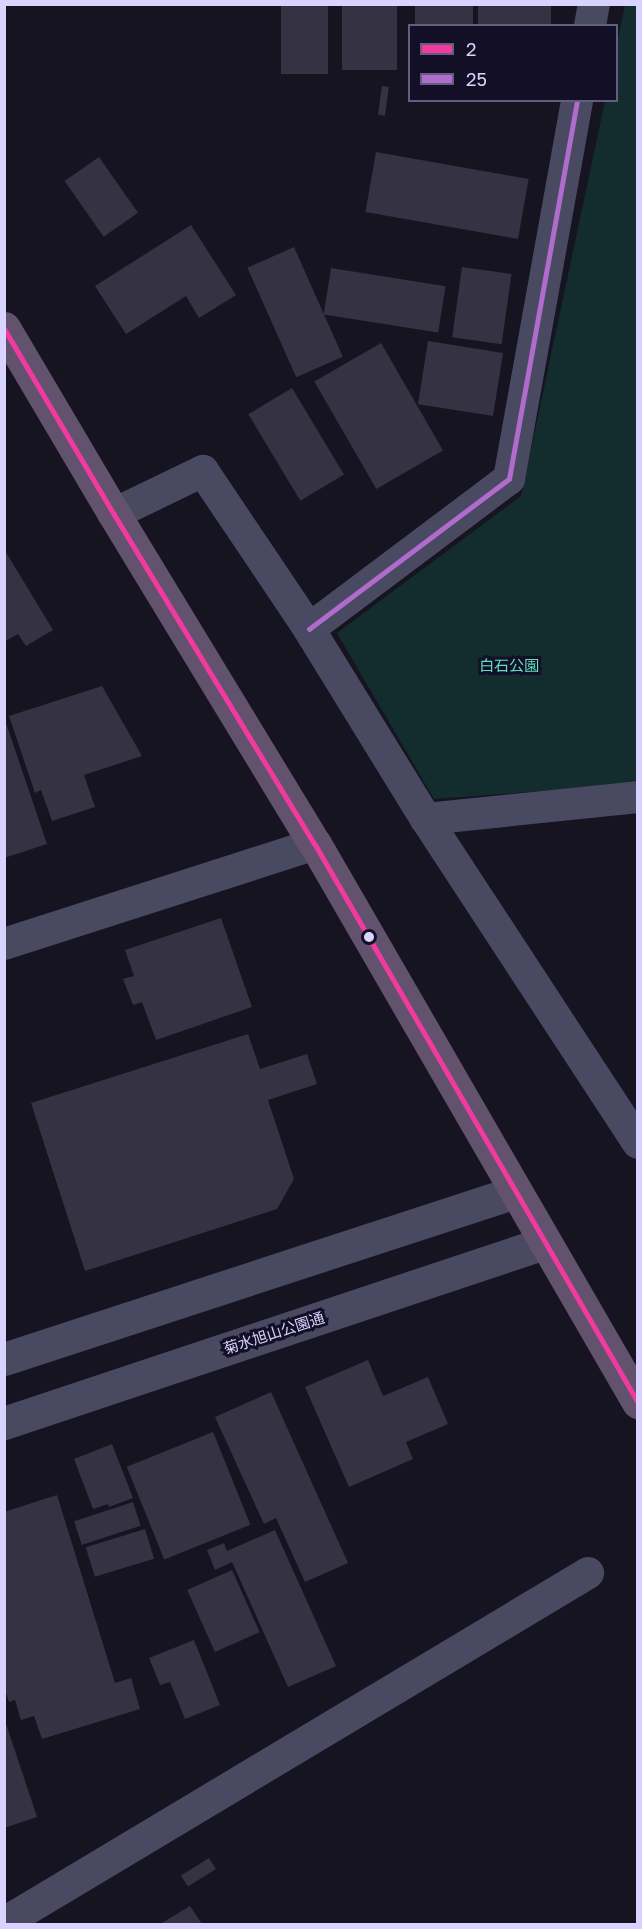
<!DOCTYPE html>
<meta charset="utf-8">
<style>
body{margin:0}
#map{position:relative;width:642px;height:1929px;overflow:hidden;background:#161421;font-family:"Golos Text","Noto Sans JP",sans-serif}
div>[style]{position:absolute}
.green>*{inset:0;background:#132c2d}
.building>*{inset:0;background:#343243;transform-origin:0 0}
.minor>*{height:32px;margin:-16px;padding:0 16px;transform-origin:16px;border-radius:16px;background:#4a4962}
.tertiary>*{height:33px;margin:-16.5px;padding:0 16.5px;transform-origin:16.5px;border-radius:16.5px;background:#4a4962}
.trunk>*{height:33px;margin:-16.5px;padding:0 16.5px;transform-origin:16.5px;border-radius:16.5px;background:#62526e}
.bus-1>*{height:4.5px;margin:-2.25px;padding:0 2.25px;transform-origin:2.25px;border-radius:2.25px;background:#f13a9d}
.bus-2>*{height:4.5px;margin:-2.25px;padding:0 2.25px;transform-origin:2.25px;border-radius:2.25px;background:#b06ccc}
.dots>*{width:16px;height:16px;translate:-50% -50%;box-sizing:border-box;border:3px solid #130f26;border-radius:50%}
span{translate:-50% -50%;white-space:nowrap;text-align:center;line-height:1.15;-webkit-text-stroke:6px #130f26;paint-order:stroke}
.park-label{font-size:15px;color:#5fe0c0}
.street-label{font-size:15px;color:#d9d4ff}
.frame{position:absolute;inset:0;border:6px solid #d9d4ff;pointer-events:none}
.legend{position:absolute;left:408px;top:24px;width:210px;height:78px;box-sizing:border-box;background:#130f26;border:2px solid #625e7d;margin:0;padding:8px 10px;list-style:none;font-size:18px;color:#d9d4ff}
.legend li{display:flex;align-items:center;gap:12px;height:30px}
.legend b{width:30px;border:2px solid #625e7d}
</style>
<div id="map">
<div class="green">
<i style="clip-path:polygon(625px 5px,637px 5px,637px 784px,434px 799px,337px 633px,521px 496px,605px 101px,616px 100px,617px 44px)"></i>
</div>
<div class="building">
<i style="left:281px;top:4px;width:47px;height:70px"></i>
<i style="left:342px;top:4px;width:55px;height:66px"></i>
<i style="left:415px;top:4px;width:58px;height:22px"></i>
<i style="left:478px;top:4px;width:73px;height:22px"></i>
<i style="left:382px;top:86px;width:7px;height:29px;rotate:8deg"></i>
<i style="left:376px;top:152px;width:155px;height:61px;rotate:10deg"></i>
<i style="left:99px;top:157px;width:68px;height:42px;rotate:55deg"></i>
<i style="clip-path:polygon(191px 225px,236px 295px,199px 318px,186px 296px,126px 334px,95px 286px)"></i>
<i style="left:294px;top:247px;width:120px;height:51px;rotate:66deg"></i>
<i style="left:462px;top:267px;width:50px;height:71px;rotate:8deg"></i>
<i style="left:331px;top:268px;width:116px;height:47px;rotate:9deg"></i>
<i style="left:428px;top:341px;width:76px;height:64px;rotate:9deg"></i>
<i style="left:381px;top:343px;width:124px;height:77px;rotate:60deg"></i>
<i style="left:292px;top:388px;width:101px;height:51px;rotate:59deg"></i>
<i style="clip-path:polygon(4px 549px,53px 630px,26px 646px,18px 634px,4px 642px)"></i>
<i style="clip-path:polygon(102px 686px,142px 756px,84px 775px,95px 807px,52px 821px,41px 790px,35px 793px,9px 716px)"></i>
<i style="clip-path:polygon(4px 717px,47px 844px,4px 858px)"></i>
<i style="clip-path:polygon(221px 918px,252px 1007px,156px 1040px,142px 1002px,133px 1005px,123px 979px,134px 976px,125px 950px)"></i>
<i style="clip-path:polygon(248px 1034px,260px 1069px,307px 1054px,317px 1084px,268px 1100px,294px 1179px,277px 1209px,85px 1271px,31px 1103px)"></i>
<i style="clip-path:polygon(368px 1360px,383px 1396px,428px 1377px,448px 1424px,406px 1442px,413px 1459px,349px 1487px,305px 1387px)"></i>
<i style="clip-path:polygon(271px 1392px,348px 1563px,305px 1582px,276px 1518px,264px 1524px,215px 1417px)"></i>
<i style="left:213px;top:1432px;width:100px;height:93px;rotate:68deg"></i>
<i style="clip-path:polygon(112px 1444px,133px 1498px,109px 1507px,108px 1504px,93px 1509px,74px 1459px)"></i>
<i style="clip-path:polygon(57px 1495px,115px 1683px,131px 1678px,140px 1709px,42px 1739px,34px 1716px,21px 1720px,15px 1700px,9px 1702px,4px 1687px,4px 1512px)"></i>
<i style="left:133px;top:1502px;width:25px;height:62px;rotate:72deg"></i>
<i style="left:145px;top:1529px;width:31px;height:62px;rotate:73deg"></i>
<i style="clip-path:polygon(275px 1530px,336px 1666px,288px 1687px,232px 1562px,215px 1570px,207px 1550px,224px 1543px,227px 1551px)"></i>
<i style="left:232px;top:1570px;width:68px;height:49px;rotate:66deg"></i>
<i style="clip-path:polygon(194px 1640px,220px 1705px,185px 1719px,170px 1682px,160px 1685px,149px 1658px)"></i>
<i style="clip-path:polygon(4px 1718px,37px 1817px,4px 1828px)"></i>
<i style="left:209px;top:1858px;width:13px;height:33px;rotate:58deg"></i>
<i style="clip-path:polygon(190px 1906px,202px 1924px,160px 1924px)"></i>
</div>
<div class="minor">
<i style="left:590px;top:26px;width:22px;rotate:-80deg"></i>
<i style="left:114px;top:514px;width:99px;rotate:-25.8deg"></i>
<i style="left:203px;top:471px;width:190px;rotate:56.1deg"></i>
<i style="left:309px;top:629px;width:223px;rotate:58.4deg"></i>
<i style="left:426px;top:819px;width:387px;rotate:56.8deg"></i>
<i style="left:309px;top:629px;width:250px;rotate:-36.9deg"></i>
<i style="left:509px;top:479px;width:385px;rotate:-79.8deg"></i>
<i style="left:426px;top:819px;width:213px;rotate:-5.9deg"></i>
<i style="left:4px;top:944px;width:327px;rotate:-17.8deg"></i>
<i style="left:4px;top:1923px;width:681px;rotate:-30.93deg"></i>
</div>
<div class="tertiary">
<i style="left:4px;top:1359px;width:538px;rotate:-18.1deg"></i>
<i style="left:4px;top:1423px;width:569px;rotate:-18.43deg"></i>
</div>
<div class="trunk">
<i style="left:4px;top:328px;width:216px;rotate:59.4deg"></i>
<i style="left:114px;top:514px;width:386px;rotate:58.7deg"></i>
<i style="left:315px;top:844px;width:645px;rotate:59.94deg"></i>
</div>
<div class="bus-1">
<i style="left:4px;top:328px;width:216px;rotate:59.4deg"></i>
<i style="left:114px;top:514px;width:386px;rotate:58.7deg"></i>
<i style="left:315px;top:844px;width:645px;rotate:59.94deg"></i>
</div>
<div class="bus-2">
<i style="left:309px;top:629px;width:250px;rotate:-36.9deg"></i>
<i style="left:509px;top:479px;width:385px;rotate:-79.8deg"></i>
</div>
<div class="dots">
<i style="left:369px;top:937px;background:#d9d4ff"></i>
</div>
<div class="park-label">
<span style="left:509px;top:666px">白石公園</span>
</div>
<div class="street-label">
<span style="left:274px;top:1333px;rotate:-18deg">菊水旭山公園通</span>
</div>
<div class="frame"></div>
<ul class="legend">
<li><b style="height:8px;background:#f13a9d"></b>2</li>
<li><b style="height:8px;background:#b06ccc"></b>25</li>
</ul>
</div>
